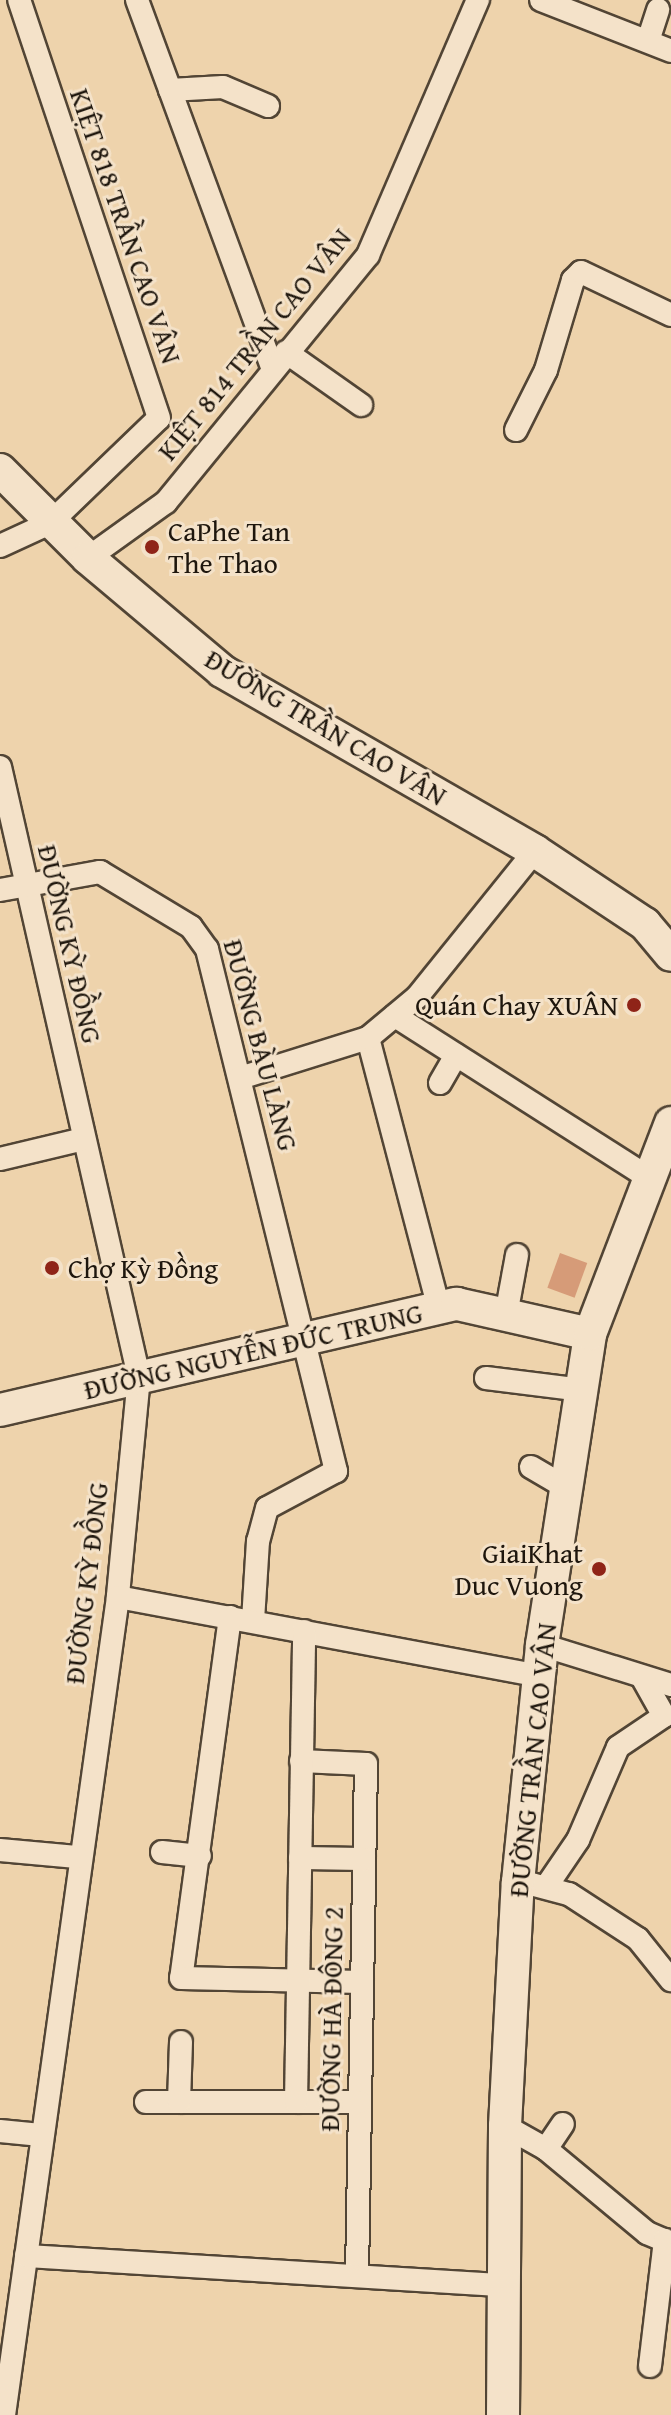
<!DOCTYPE html>
<meta charset="utf-8">
<style>
body{margin:0}
#map{position:relative;width:671px;height:2415px;overflow:hidden;background:#eed3ac;font-family:"Gentium Book Plus",serif}
div>[style]{position:absolute}
.building>*{inset:0;background:#d69b78;transform-origin:0 0}
.roads{filter:drop-shadow(2px 0 #524535) drop-shadow(-2px 0 #524535) drop-shadow(0 2px #524535) drop-shadow(0 -2px #524535)}
.street>*{height:22px;margin:-11px;padding:0 11px;transform-origin:11px;border-radius:11px;background:#f4e2c9}
.secondary>*{height:32px;margin:-16px;padding:0 16px;transform-origin:16px;border-radius:16px;background:#f4e2c9}
.dots>*{width:22px;height:22px;translate:-50% -50%;box-sizing:border-box;border:4px solid #f4e2c9;border-radius:50%}
span{translate:-50% -50%;white-space:nowrap;text-align:center;line-height:1.15;-webkit-text-stroke:6px #f4e2c9;paint-order:stroke}
.street-label{font-size:28px;color:#1e160d}
.poi-label{font-size:28px;color:#1e160d}
.left{translate:0 -50%;text-align:left}
.right{translate:-100% -50%;text-align:right}
</style>
<div id="map">
<div class="building">
<i style="left:560px;top:1253px;width:29px;height:37px;rotate:20deg"></i>
</div>
<div class="roads">
<div class="street">
<i style="left:137px;top:0;width:391px;rotate:69.8deg"></i>
<i style="left:541px;top:0;width:140px;rotate:21.4deg"></i>
<i style="left:648px;top:41px;width:33px;rotate:-72deg"></i>
<i style="left:170px;top:90px;width:53px;rotate:-3.2deg"></i>
<i style="left:223px;top:87px;width:49px;rotate:22.9deg"></i>
<i style="left:286px;top:352px;width:92px;rotate:35.2deg"></i>
<i style="left:516px;top:430px;width:67px;rotate:-63.4deg"></i>
<i style="left:546px;top:370px;width:94px;rotate:-73.3deg"></i>
<i style="left:573px;top:280px;width:11px;rotate:-45deg"></i>
<i style="left:581px;top:272px;width:100px;rotate:25.5deg"></i>
<i style="left:0;top:546px;width:55px;rotate:-24.7deg"></i>
<i style="left:50px;top:523px;width:151px;rotate:-43.9deg"></i>
<i style="left:159px;top:418px;width:441px;rotate:-108.5deg"></i>
<i style="left:88px;top:558px;width:96px;rotate:-35.7deg"></i>
<i style="left:166px;top:502px;width:319px;rotate:-50.7deg"></i>
<i style="left:368px;top:255px;width:278px;rotate:-66.7deg"></i>
<i style="left:0;top:767px;width:626px;rotate:77.16deg"></i>
<i style="left:139px;top:1377px;width:221px;rotate:95.5deg"></i>
<i style="left:118px;top:1597px;width:826px;rotate:97.93deg"></i>
<i style="left:0;top:890px;width:102px;rotate:-10.2deg"></i>
<i style="left:100px;top:872px;width:106px;rotate:31.1deg"></i>
<i style="left:191px;top:927px;width:27px;rotate:54deg"></i>
<i style="left:207px;top:949px;width:538px;rotate:76.12deg"></i>
<i style="left:336px;top:1471px;width:78px;rotate:151.8deg"></i>
<i style="left:267px;top:1508px;width:34px;rotate:105deg"></i>
<i style="left:258px;top:1541px;width:80px;rotate:93.6deg"></i>
<i style="left:395px;top:1016px;width:301px;rotate:32.5deg"></i>
<i style="left:368px;top:1038px;width:279px;rotate:75.3deg"></i>
<i style="left:240px;top:1078px;width:134px;rotate:-17.4deg"></i>
<i style="left:368px;top:1038px;width:64px;rotate:-39.9deg"></i>
<i style="left:417px;top:997px;width:188px;rotate:-51.1deg"></i>
<i style="left:440px;top:1083px;width:32px;rotate:-60deg"></i>
<i style="left:0;top:1159px;width:86px;rotate:-13.4deg"></i>
<i style="left:506px;top:1315px;width:61px;rotate:-79.6deg"></i>
<i style="left:486px;top:1378px;width:97px;rotate:7.1deg"></i>
<i style="left:531px;top:1467px;width:42px;rotate:30.3deg"></i>
<i style="left:118px;top:1597px;width:428px;rotate:10.6deg"></i>
<i style="left:230px;top:1617px;width:364px;rotate:97.7deg"></i>
<i style="left:181px;top:1978px;width:181px;rotate:1.3deg"></i>
<i style="left:542px;top:1645px;width:135px;rotate:17.2deg"></i>
<i style="left:301px;top:1761px;width:65px;rotate:2.6deg"></i>
<i style="left:366px;top:1764px;width:512px;rotate:91.01deg"></i>
<i style="left:0;top:1850px;width:77px;rotate:5.2deg"></i>
<i style="left:162px;top:1852px;width:38px;rotate:6deg"></i>
<i style="left:300px;top:1858px;width:64px;rotate:0.9deg"></i>
<i style="left:531px;top:1884px;width:39px;rotate:15deg"></i>
<i style="left:569px;top:1894px;width:82px;rotate:33.1deg"></i>
<i style="left:638px;top:1939px;width:53px;rotate:51.2deg"></i>
<i style="left:546px;top:1887px;width:57px;rotate:-55.8deg"></i>
<i style="left:578px;top:1840px;width:101px;rotate:-66.7deg"></i>
<i style="left:618px;top:1747px;width:55px;rotate:-34deg"></i>
<i style="left:664px;top:1716px;width:45px;rotate:-119.4deg"></i>
<i style="left:146px;top:2102px;width:213px"></i>
<i style="left:179px;top:2102px;width:60px;rotate:-88.1deg"></i>
<i style="left:296px;top:2102px;width:471px;rotate:-89deg"></i>
<i style="left:505px;top:2126px;width:47px;rotate:29.3deg"></i>
<i style="left:546px;top:2149px;width:131px;rotate:39.7deg"></i>
<i style="left:647px;top:2233px;width:26px;rotate:23deg"></i>
<i style="left:0;top:2131px;width:41px;rotate:5.6deg"></i>
<i style="left:546px;top:2149px;width:30px;rotate:-56deg"></i>
<i style="left:26px;top:2256px;width:479px;rotate:3.5deg"></i>
<i style="left:650px;top:2366px;width:127px;rotate:-83.2deg"></i>
</div>
<div class="secondary">
<i style="left:0;top:470px;width:124px;rotate:45deg"></i>
<i style="left:88px;top:558px;width:175px;rotate:40.1deg"></i>
<i style="left:222px;top:671px;width:361px;rotate:29.9deg"></i>
<i style="left:535px;top:851px;width:132px;rotate:33.6deg"></i>
<i style="left:645px;top:924px;width:40px;rotate:50deg"></i>
<i style="left:0;top:1410px;width:469px;rotate:-13.1deg"></i>
<i style="left:457px;top:1304px;width:136px;rotate:12.7deg"></i>
<i style="left:503px;top:2415px;width:289px;rotate:-89.6deg"></i>
<i style="left:505px;top:2126px;width:244px;rotate:-87deg"></i>
<i style="left:518px;top:1882px;width:238px;rotate:-84.2deg"></i>
<i style="left:542px;top:1645px;width:315px;rotate:-81.2deg"></i>
<i style="left:590px;top:1334px;width:226px;rotate:-69deg"></i>
</div>
</div>
<div class="dots">
<i style="left:152px;top:547px;background:#8f2418"></i>
<i style="left:634px;top:1005px;background:#8f2418"></i>
<i style="left:52px;top:1268px;background:#8f2418"></i>
<i style="left:599px;top:1569px;background:#8f2418"></i>
</div>
<div class="street-label">
<span style="left:126px;top:226px;rotate:71deg">KIỆT 818 TRẦN CAO VÂN</span>
<span style="left:254px;top:344px;rotate:-51deg">KIỆT 814 TRẦN CAO VÂN</span>
<span style="left:326px;top:727px;rotate:31deg">ĐƯỜNG TRẦN CAO VÂN</span>
<span style="left:70px;top:944px;rotate:77deg">ĐƯỜNG KỲ ĐỒNG</span>
<span style="left:261px;top:1045px;rotate:75deg">ĐƯỜNG BÀU LÀNG</span>
<span style="left:253px;top:1351px;rotate:-13deg">ĐƯỜNG NGUYỄN ĐỨC TRUNG</span>
<span style="left:86px;top:1583px;rotate:-83deg">ĐƯỜNG KỲ ĐỒNG</span>
<span style="left:532px;top:1760px;rotate:-84deg">ĐƯỜNG TRẦN CAO VÂN</span>
<span style="left:331px;top:2019px;rotate:-89deg">ĐƯỜNG HÀ ĐÔNG 2</span>
</div>
<div class="poi-label">
<span class="left" style="left:168px;top:547px">CaPhe Tan<br>The Thao</span>
<span class="right" style="left:618px;top:1005px">Quán Chay XUÂN</span>
<span class="left" style="left:68px;top:1268px">Chợ Kỳ Đồng</span>
<span class="right" style="left:583px;top:1569px">GiaiKhat<br>Duc Vuong</span>
</div>
</div>
